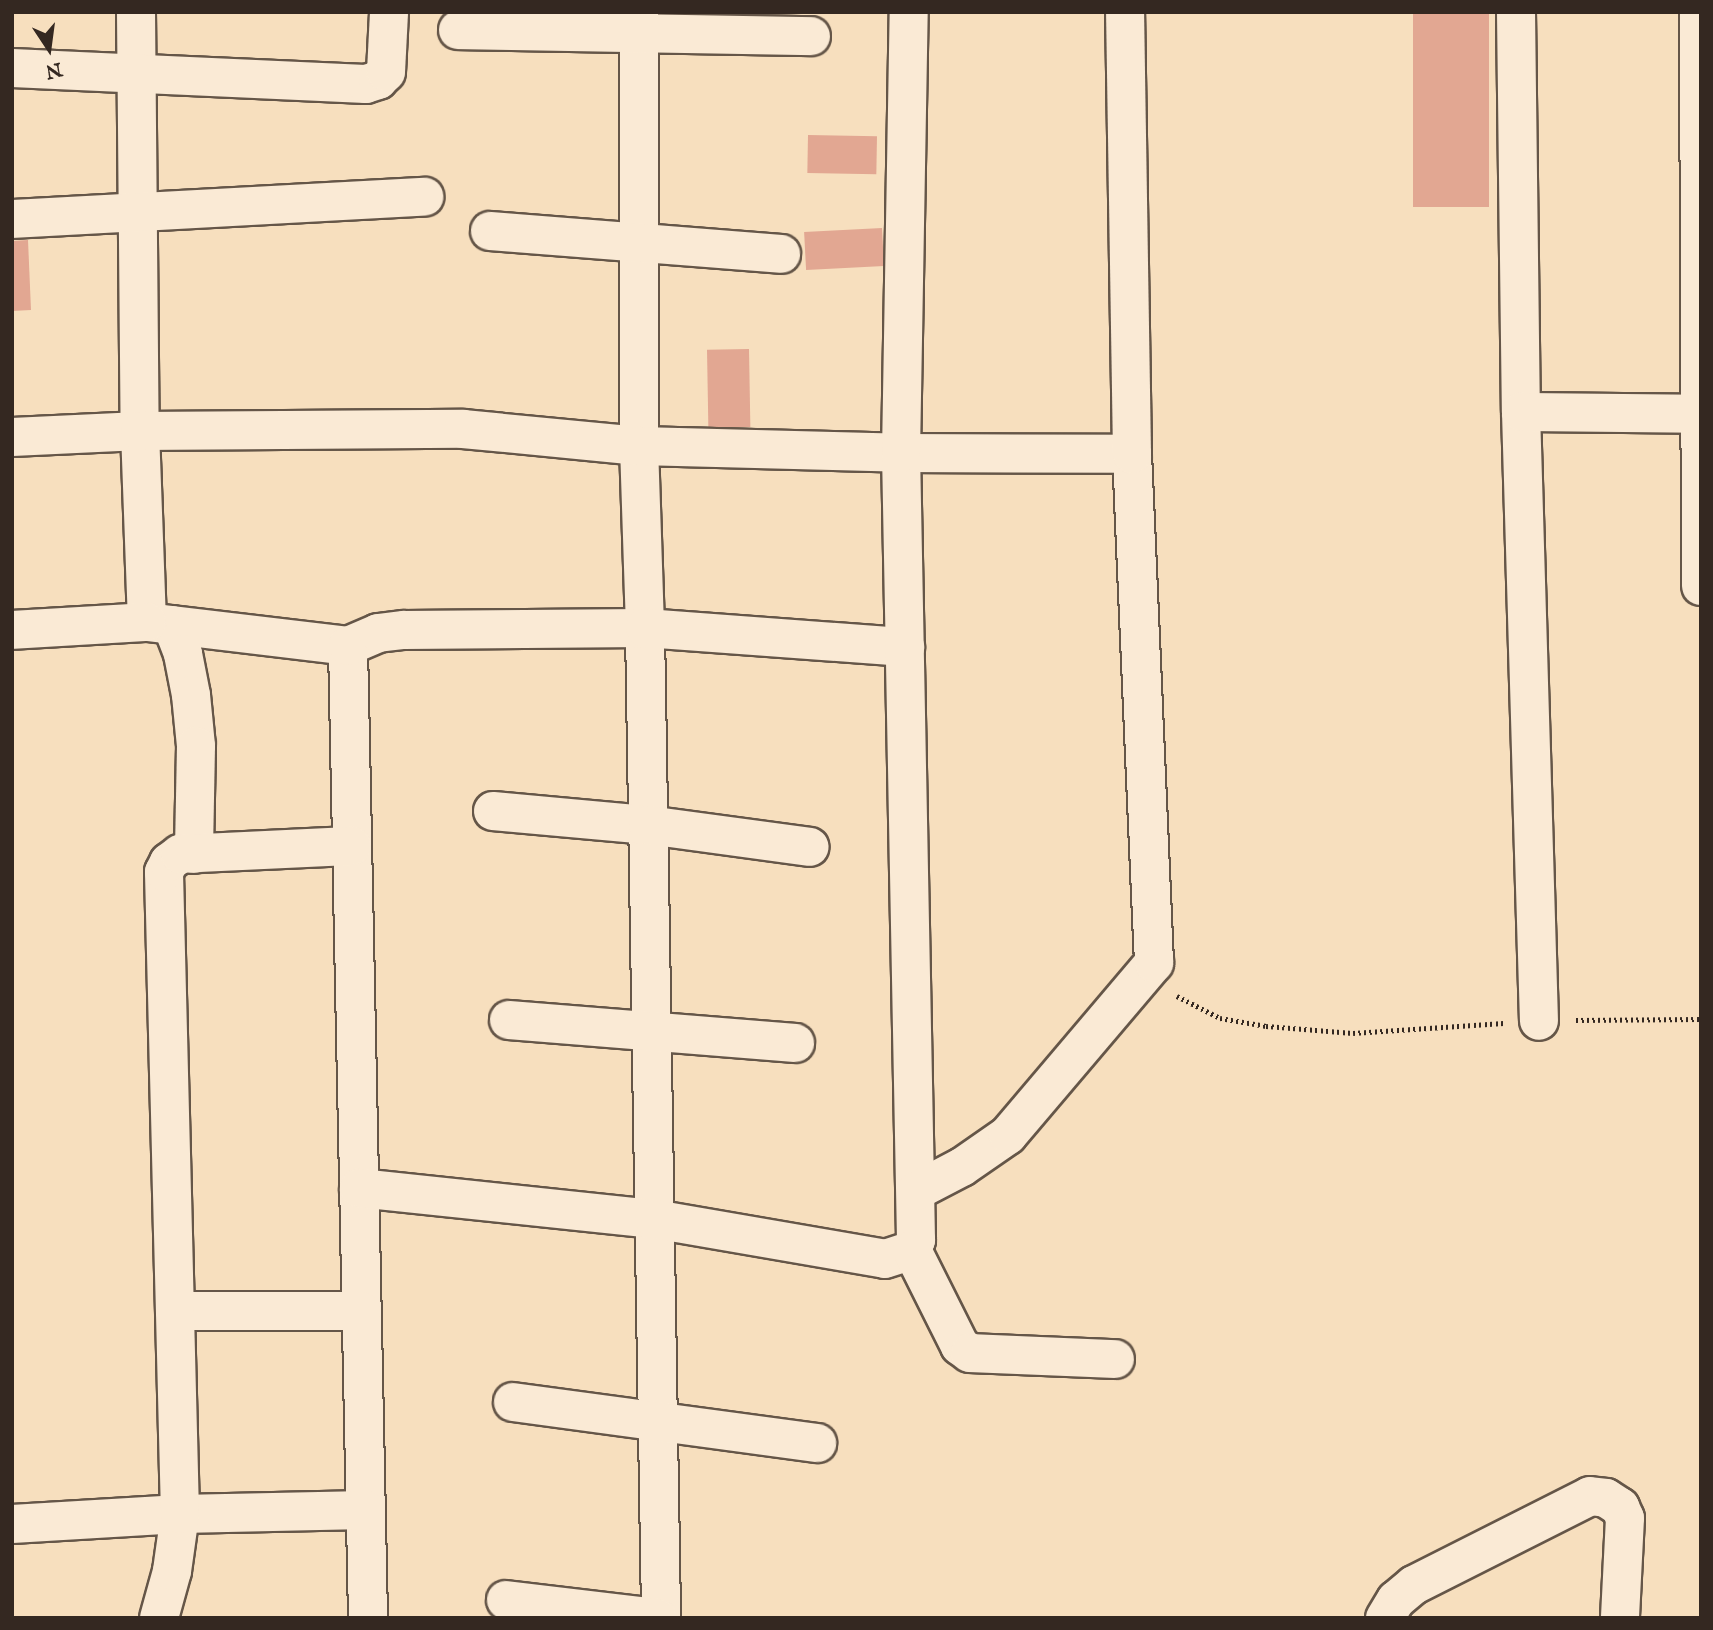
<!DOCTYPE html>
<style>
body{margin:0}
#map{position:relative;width:1713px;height:1630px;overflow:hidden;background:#f7dfbe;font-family:"IM FELL English",serif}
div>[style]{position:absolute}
.building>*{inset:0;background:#e2a792;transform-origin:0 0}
.path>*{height:4.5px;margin-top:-2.25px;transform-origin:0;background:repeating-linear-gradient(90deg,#342821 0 2px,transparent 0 5.5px)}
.roads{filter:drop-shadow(2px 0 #655648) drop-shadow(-2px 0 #655648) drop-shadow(0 2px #655648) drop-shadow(0 -2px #655648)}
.minor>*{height:38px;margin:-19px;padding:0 19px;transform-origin:19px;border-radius:19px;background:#faead5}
span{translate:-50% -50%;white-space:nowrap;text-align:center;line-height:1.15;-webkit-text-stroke:5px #faead5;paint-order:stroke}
.frame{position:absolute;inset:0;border:14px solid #342821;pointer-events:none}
.north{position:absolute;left:14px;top:14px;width:70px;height:70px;-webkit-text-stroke:5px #faead5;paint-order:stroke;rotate:167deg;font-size:19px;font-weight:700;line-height:28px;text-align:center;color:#342821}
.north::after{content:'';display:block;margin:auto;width:24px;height:32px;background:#342821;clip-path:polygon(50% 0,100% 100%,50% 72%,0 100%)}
</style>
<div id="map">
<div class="building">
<i style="left:1413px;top:12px;width:76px;height:195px"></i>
<i style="left:808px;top:135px;width:69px;height:38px;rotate:1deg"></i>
<i style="left:882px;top:228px;width:38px;height:78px;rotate:87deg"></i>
<i style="clip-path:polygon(28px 240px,31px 310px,12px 311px,12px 241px)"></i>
<i style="left:749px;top:349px;width:78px;height:42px;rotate:89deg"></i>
</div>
<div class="path">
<i style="left:1177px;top:996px;width:48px;rotate:27.1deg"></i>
<i style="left:1220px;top:1018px;width:47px;rotate:9.9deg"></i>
<i style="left:1266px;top:1026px;width:87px;rotate:4.6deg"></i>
<i style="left:1353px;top:1033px;width:151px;rotate:-3.8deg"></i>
<i style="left:1576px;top:1020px;width:125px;rotate:-0.5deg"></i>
</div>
<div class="roads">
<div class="minor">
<i style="left:136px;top:12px;width:419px;rotate:89.5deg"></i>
<i style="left:140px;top:431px;width:191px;rotate:87.9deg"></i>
<i style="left:147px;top:622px;width:202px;rotate:6.8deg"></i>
<i style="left:348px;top:646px;width:972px;rotate:88.82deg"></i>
<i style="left:639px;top:12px;width:434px;rotate:90deg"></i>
<i style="left:639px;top:446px;width:182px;rotate:88.1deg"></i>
<i style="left:645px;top:628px;width:990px;rotate:89.07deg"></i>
<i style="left:1516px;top:12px;width:400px;rotate:89.3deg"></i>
<i style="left:1521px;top:412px;width:609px;rotate:88.31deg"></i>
<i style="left:1699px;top:12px;width:574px;rotate:89.8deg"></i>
<i style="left:458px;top:30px;width:353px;rotate:1deg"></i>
<i style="left:12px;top:68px;width:354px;rotate:2.6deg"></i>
<i style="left:366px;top:84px;width:13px;rotate:-18deg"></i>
<i style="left:378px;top:80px;width:11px;rotate:-45deg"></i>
<i style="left:386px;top:72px;width:60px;rotate:-87.1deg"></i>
<i style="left:12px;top:219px;width:413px;rotate:-3.1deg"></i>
<i style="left:490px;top:231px;width:292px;rotate:4.5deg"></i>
<i style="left:1521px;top:412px;width:180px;rotate:0.6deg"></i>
<i style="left:12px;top:437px;width:128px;rotate:-2.7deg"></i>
<i style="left:140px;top:431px;width:323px;rotate:-0.4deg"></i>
<i style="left:463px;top:429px;width:177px;rotate:5.5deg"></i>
<i style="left:639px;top:446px;width:262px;rotate:1.5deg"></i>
<i style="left:901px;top:453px;width:231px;rotate:0.2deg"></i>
<i style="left:172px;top:625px;width:31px;rotate:69deg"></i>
<i style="left:183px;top:654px;width:42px;rotate:79deg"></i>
<i style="left:191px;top:695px;width:51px;rotate:84.4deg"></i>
<i style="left:196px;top:746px;width:108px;rotate:91.1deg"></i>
<i style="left:12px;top:630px;width:135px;rotate:-3.4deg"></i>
<i style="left:348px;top:646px;width:33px;rotate:-23deg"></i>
<i style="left:378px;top:633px;width:26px;rotate:-7deg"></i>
<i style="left:404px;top:630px;width:241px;rotate:-0.5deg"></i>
<i style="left:645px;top:628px;width:261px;rotate:4.2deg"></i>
<i style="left:493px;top:811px;width:156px;rotate:5.2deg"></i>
<i style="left:648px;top:825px;width:163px;rotate:7.7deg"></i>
<i style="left:509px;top:1020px;width:287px;rotate:4.6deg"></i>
<i style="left:359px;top:1188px;width:297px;rotate:6deg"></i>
<i style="left:654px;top:1219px;width:234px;rotate:9.8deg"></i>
<i style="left:885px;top:1259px;width:28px;rotate:-18deg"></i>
<i style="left:912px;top:1250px;width:11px;rotate:-68deg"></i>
<i style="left:916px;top:1240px;width:787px;rotate:-91.09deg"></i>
<i style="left:901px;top:453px;width:441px;rotate:-89deg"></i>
<i style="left:916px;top:1191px;width:52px;rotate:-27.6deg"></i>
<i style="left:962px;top:1167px;width:56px;rotate:-34.8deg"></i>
<i style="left:1008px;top:1135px;width:226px;rotate:-49.7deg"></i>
<i style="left:1154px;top:963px;width:509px;rotate:-92.47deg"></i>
<i style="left:1132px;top:454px;width:442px;rotate:-90.9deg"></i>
<i style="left:912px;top:1250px;width:107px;rotate:63.4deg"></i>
<i style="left:960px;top:1346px;width:12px;rotate:35deg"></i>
<i style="left:970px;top:1353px;width:145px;rotate:2.4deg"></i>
<i style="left:175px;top:1311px;width:186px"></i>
<i style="left:513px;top:1402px;width:307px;rotate:7.7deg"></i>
<i style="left:12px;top:1524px;width:168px;rotate:-3.4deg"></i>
<i style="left:180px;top:1514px;width:186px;rotate:-1.2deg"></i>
<i style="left:506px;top:1600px;width:153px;rotate:6.8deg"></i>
<i style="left:159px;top:1618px;width:49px;rotate:-74.5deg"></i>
<i style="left:172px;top:1571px;width:58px;rotate:-82deg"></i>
<i style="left:180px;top:1514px;width:642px;rotate:-91.43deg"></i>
<i style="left:164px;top:872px;width:11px;rotate:-63deg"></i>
<i style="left:169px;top:862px;width:14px;rotate:-36deg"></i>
<i style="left:180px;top:854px;width:172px;rotate:-2.7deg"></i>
<i style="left:1385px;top:1618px;width:21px;rotate:-59deg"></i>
<i style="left:1396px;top:1600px;width:23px;rotate:-40deg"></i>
<i style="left:1414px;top:1585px;width:197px;rotate:-26.8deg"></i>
<i style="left:1590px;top:1496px;width:16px;rotate:7deg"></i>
<i style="left:1606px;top:1498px;width:17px;rotate:33deg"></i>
<i style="left:1620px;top:1507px;width:12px;rotate:66deg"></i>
<i style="left:1625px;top:1518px;width:100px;rotate:92.9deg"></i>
</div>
</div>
<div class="frame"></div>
<div class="north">N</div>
</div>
